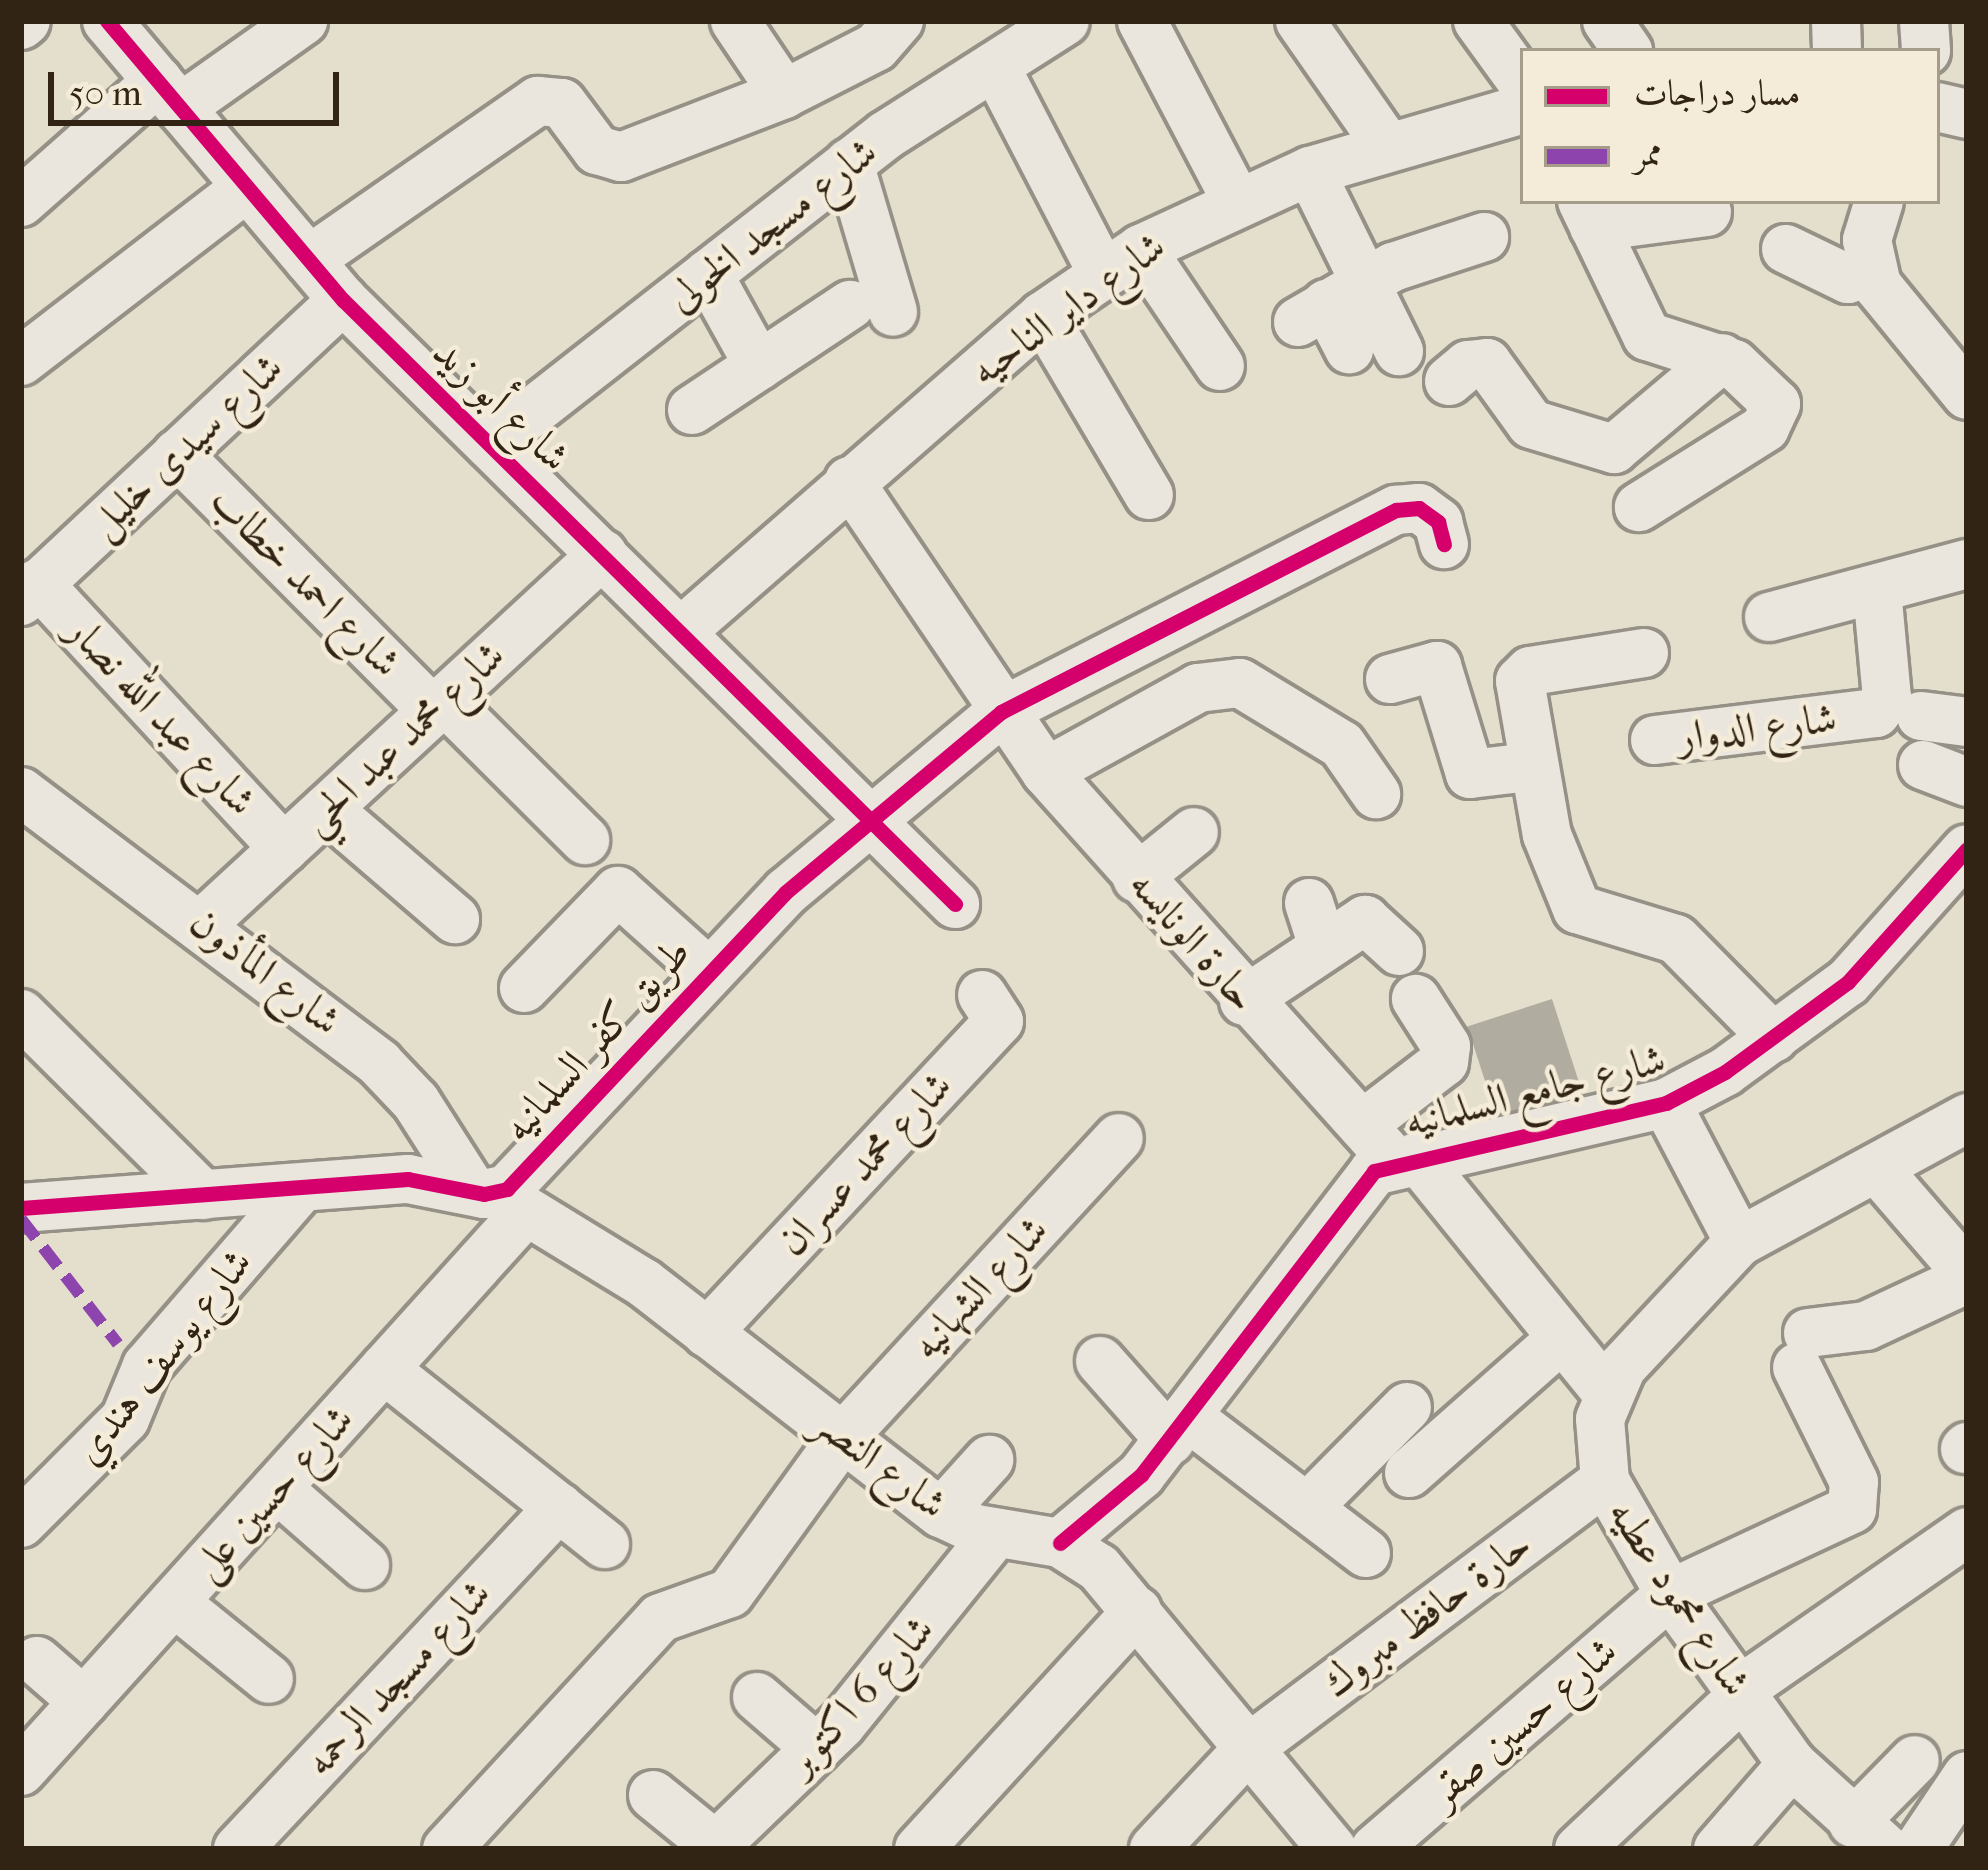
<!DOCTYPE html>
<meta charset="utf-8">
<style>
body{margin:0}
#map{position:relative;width:1988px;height:1870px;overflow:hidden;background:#e4decd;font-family:"IM FELL French Canon",Amiri,serif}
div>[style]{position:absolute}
.building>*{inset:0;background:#b1aca0;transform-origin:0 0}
.roads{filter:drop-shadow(3px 0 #969186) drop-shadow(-3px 0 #969186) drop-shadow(0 3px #969186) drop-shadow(0 -3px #969186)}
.minor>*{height:48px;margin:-24px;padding:0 24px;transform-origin:24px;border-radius:24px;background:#eae6de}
.quiet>*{height:12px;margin-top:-6px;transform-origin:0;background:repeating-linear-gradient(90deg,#8e44ad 0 24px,transparent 0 36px)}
.cycleway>*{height:15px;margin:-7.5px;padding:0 7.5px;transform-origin:7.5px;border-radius:7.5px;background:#d6006c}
span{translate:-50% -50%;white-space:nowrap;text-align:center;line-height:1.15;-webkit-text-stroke:9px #f4ecd8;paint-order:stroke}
.street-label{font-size:42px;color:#322414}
.frame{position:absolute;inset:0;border:24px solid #322414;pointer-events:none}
.legend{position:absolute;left:1520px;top:48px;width:420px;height:156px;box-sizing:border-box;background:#f4ecd8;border:3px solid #a69c8a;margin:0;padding:15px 21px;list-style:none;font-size:36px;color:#322414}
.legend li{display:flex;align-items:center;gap:24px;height:60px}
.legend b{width:60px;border:3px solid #a69c8a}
.scale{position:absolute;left:48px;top:72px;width:291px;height:54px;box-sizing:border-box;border:6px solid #322414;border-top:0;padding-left:15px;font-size:36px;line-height:42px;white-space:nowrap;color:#322414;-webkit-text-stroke:9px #f4ecd8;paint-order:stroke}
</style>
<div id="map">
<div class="building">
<i style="left:1552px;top:999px;width:99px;height:89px;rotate:72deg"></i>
</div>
<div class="roads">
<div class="minor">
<i style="left:107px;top:21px;width:365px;rotate:49.8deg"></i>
<i style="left:343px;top:300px;width:860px;rotate:44.62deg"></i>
<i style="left:735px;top:21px;width:88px;rotate:56.1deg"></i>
<i style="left:1142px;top:21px;width:202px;rotate:62.3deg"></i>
<i style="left:1300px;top:21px;width:154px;rotate:55.1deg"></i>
<i style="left:1478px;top:21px;width:77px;rotate:54deg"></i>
<i style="left:1607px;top:21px;width:37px;rotate:55deg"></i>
<i style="left:1836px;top:21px;width:30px;rotate:88deg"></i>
<i style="left:1924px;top:21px;width:30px;rotate:86deg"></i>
<i style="left:21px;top:25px;width:6px;rotate:-39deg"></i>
<i style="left:995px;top:66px;width:234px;rotate:62.6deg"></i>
<i style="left:1937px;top:107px;width:31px;rotate:13deg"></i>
<i style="left:180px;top:108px;width:151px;rotate:-35.3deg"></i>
<i style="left:849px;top:163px;width:155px;rotate:73.5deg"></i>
<i style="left:1310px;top:171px;width:201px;rotate:63.7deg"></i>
<i style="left:1582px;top:201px;width:150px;rotate:64.3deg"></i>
<i style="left:1647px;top:336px;width:91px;rotate:17.8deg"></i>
<i style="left:1734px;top:364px;width:58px;rotate:43.6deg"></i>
<i style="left:1776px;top:404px;width:26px;rotate:115deg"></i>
<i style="left:1765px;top:428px;width:149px;rotate:147.9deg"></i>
<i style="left:1879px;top:201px;width:41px;rotate:107.1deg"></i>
<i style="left:1867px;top:240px;width:46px;rotate:77.5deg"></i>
<i style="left:1877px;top:285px;width:142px;rotate:50.7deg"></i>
<i style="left:21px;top:202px;width:183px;rotate:-41.5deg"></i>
<i style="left:1594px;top:227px;width:114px;rotate:-7.6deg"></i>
<i style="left:1141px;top:249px;width:141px;rotate:56deg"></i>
<i style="left:1786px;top:249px;width:69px;rotate:25.8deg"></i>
<i style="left:1848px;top:279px;width:26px;rotate:-39deg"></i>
<i style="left:309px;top:260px;width:279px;rotate:-34.8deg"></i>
<i style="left:538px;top:101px;width:24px;rotate:5deg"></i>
<i style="left:562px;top:103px;width:59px;rotate:53.3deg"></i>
<i style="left:597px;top:150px;width:25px;rotate:16deg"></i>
<i style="left:621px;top:157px;width:175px;rotate:-21.1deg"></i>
<i style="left:784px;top:94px;width:103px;rotate:-27.1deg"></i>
<i style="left:876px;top:47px;width:35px;rotate:-49deg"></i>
<i style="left:708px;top:274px;width:105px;rotate:61deg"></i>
<i style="left:1326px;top:304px;width:51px;rotate:62.9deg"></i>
<i style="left:1043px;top:316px;width:208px;rotate:59.4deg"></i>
<i style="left:1298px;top:322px;width:110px;rotate:-30.1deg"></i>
<i style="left:1393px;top:267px;width:96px;rotate:-18.2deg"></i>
<i style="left:21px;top:361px;width:285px;rotate:-37.6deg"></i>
<i style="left:1449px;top:381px;width:25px;rotate:-40deg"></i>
<i style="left:1468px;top:365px;width:19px;rotate:-6deg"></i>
<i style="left:1487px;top:363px;width:75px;rotate:54.2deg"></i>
<i style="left:1531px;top:424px;width:87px;rotate:16.8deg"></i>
<i style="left:1614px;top:449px;width:141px;rotate:-40.1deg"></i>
<i style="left:692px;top:410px;width:190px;rotate:-33.6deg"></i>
<i style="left:490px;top:445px;width:503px;rotate:-38.05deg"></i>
<i style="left:886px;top:135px;width:212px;rotate:-32.5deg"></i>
<i style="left:177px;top:454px;width:363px;rotate:45.1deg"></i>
<i style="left:849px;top:481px;width:351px;rotate:55.9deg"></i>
<i style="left:1046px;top:772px;width:523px;rotate:48.18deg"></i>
<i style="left:38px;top:583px;width:362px;rotate:47.2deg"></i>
<i style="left:21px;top:601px;width:441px;rotate:-43.1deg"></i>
<i style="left:1769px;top:617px;width:205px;rotate:-15deg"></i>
<i style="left:683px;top:630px;width:478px;rotate:-41.1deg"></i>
<i style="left:1043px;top:316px;width:119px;rotate:-34.4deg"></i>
<i style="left:1141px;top:249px;width:186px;rotate:-24.8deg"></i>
<i style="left:1310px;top:171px;width:222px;rotate:-16.2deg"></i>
<i style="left:1644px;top:653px;width:115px;rotate:171deg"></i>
<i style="left:1530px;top:671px;width:14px;rotate:135deg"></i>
<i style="left:1520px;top:681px;width:156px;rotate:80.1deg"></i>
<i style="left:1547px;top:835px;width:80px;rotate:67.9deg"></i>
<i style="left:1577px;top:909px;width:103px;rotate:16.9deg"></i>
<i style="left:1676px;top:939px;width:139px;rotate:45.3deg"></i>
<i style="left:1390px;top:679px;width:49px;rotate:-15.5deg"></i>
<i style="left:1437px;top:666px;width:113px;rotate:73deg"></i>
<i style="left:1470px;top:774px;width:60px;rotate:-6.7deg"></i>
<i style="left:444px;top:700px;width:199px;rotate:44.8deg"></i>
<i style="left:1921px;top:716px;width:46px;rotate:7.4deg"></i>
<i style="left:1655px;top:740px;width:223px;rotate:-7deg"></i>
<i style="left:1876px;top:713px;width:19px;rotate:-54deg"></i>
<i style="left:1887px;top:698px;width:107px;rotate:-95.3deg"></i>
<i style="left:1923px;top:765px;width:47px;rotate:21.1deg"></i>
<i style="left:1046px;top:772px;width:174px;rotate:-28.9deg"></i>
<i style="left:1198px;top:688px;width:42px;rotate:-6.8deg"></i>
<i style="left:1240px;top:683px;width:119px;rotate:31.3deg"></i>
<i style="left:1342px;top:745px;width:60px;rotate:55.2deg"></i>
<i style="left:21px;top:792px;width:450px;rotate:37.1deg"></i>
<i style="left:380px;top:1064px;width:52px;rotate:46.5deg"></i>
<i style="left:416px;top:1102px;width:104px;rotate:57.5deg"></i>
<i style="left:327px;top:809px;width:169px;rotate:40.7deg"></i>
<i style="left:1137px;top:878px;width:73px;rotate:-38.9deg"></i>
<i style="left:1309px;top:903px;width:45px;rotate:72deg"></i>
<i style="left:203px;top:923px;width:544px;rotate:-42.69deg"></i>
<i style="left:524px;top:988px;width:135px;rotate:-45.9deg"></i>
<i style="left:618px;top:891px;width:118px;rotate:41.9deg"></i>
<i style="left:1244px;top:1001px;width:146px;rotate:-33.8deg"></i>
<i style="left:1365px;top:920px;width:46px;rotate:42.4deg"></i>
<i style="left:21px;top:1014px;width:257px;rotate:44.8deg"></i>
<i style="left:1666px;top:1103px;width:157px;rotate:62.3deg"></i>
<i style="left:1362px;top:1125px;width:103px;rotate:-37.5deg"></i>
<i style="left:1444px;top:1062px;width:16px;rotate:-83deg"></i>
<i style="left:1446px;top:1046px;width:56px;rotate:-122.6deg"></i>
<i style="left:1416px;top:1157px;width:305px;rotate:51deg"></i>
<i style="left:1878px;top:1170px;width:136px;rotate:49.2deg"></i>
<i style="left:497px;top:1193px;width:172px;rotate:31.5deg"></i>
<i style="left:644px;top:1283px;width:376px;rotate:37.8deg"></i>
<i style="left:941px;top:1513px;width:38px;rotate:25deg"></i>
<i style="left:976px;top:1529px;width:85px;rotate:9.5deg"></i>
<i style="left:1060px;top:1543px;width:46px;rotate:32.7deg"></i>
<i style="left:1099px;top:1568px;width:365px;rotate:50.3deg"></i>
<i style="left:21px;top:1208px;width:388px;rotate:-4.3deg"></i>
<i style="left:408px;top:1179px;width:77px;rotate:11.2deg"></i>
<i style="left:484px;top:1194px;width:24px;rotate:-12deg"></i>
<i style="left:507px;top:1189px;width:407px;rotate:-46.8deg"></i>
<i style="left:786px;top:892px;width:280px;rotate:-39.9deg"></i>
<i style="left:1001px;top:712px;width:444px;rotate:-27.1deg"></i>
<i style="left:1396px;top:510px;width:23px;rotate:-5deg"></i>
<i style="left:1419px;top:508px;width:24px;rotate:36deg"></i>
<i style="left:1438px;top:522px;width:23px;rotate:75deg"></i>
<i style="left:707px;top:1333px;width:427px;rotate:-46.9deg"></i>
<i style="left:999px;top:1021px;width:31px;rotate:-123deg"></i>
<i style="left:1808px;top:1333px;width:58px;rotate:-6.9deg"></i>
<i style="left:1866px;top:1326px;width:111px;rotate:-25deg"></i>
<i style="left:1100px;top:1361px;width:106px;rotate:48.5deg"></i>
<i style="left:384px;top:1369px;width:282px;rotate:38.4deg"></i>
<i style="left:1188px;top:1417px;width:224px;rotate:37.4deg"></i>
<i style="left:1965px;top:1449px;width:3px;rotate:-45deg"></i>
<i style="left:1409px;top:1473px;width:204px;rotate:-41.4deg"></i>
<i style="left:277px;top:1488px;width:117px;rotate:41.2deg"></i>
<i style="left:1307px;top:1508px;width:142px;rotate:-45.3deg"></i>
<i style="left:941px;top:1513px;width:72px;rotate:-47.8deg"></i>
<i style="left:21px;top:1523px;width:147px;rotate:-45deg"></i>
<i style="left:125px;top:1419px;width:57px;rotate:-67.5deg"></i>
<i style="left:147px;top:1366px;width:235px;rotate:-49.1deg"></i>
<i style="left:1060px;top:1543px;width:106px;rotate:-40deg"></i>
<i style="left:1141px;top:1475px;width:383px;rotate:-52.5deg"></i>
<i style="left:1374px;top:1171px;width:300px;rotate:-13.1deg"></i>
<i style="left:1666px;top:1103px;width:67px;rotate:-27.7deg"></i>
<i style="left:1725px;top:1072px;width:152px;rotate:-36.2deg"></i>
<i style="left:1848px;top:982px;width:178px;rotate:-48.2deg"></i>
<i style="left:174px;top:1602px;width:122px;rotate:39deg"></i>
<i style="left:37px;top:1661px;width:62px;rotate:41.1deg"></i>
<i style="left:1737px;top:1692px;width:280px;rotate:-34.8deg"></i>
<i style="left:757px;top:1697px;width:79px;rotate:40.9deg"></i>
<i style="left:21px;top:1771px;width:751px;rotate:-47.92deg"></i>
<i style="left:653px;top:1795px;width:81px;rotate:39deg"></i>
<i style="left:1853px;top:1823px;width:88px;rotate:-45.5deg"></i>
<i style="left:238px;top:1849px;width:469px;rotate:-46.8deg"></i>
<i style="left:447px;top:1849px;width:314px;rotate:-47.3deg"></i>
<i style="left:660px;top:1618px;width:74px;rotate:-19.7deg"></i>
<i style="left:730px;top:1593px;width:191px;rotate:-54.1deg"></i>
<i style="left:842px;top:1438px;width:408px;rotate:-47.3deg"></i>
<i style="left:712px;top:1849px;width:179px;rotate:-43.9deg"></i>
<i style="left:841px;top:1725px;width:247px;rotate:-51.1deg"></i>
<i style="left:919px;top:1849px;width:323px;rotate:-47.5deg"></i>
<i style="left:1154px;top:1849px;width:139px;rotate:-46.8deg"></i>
<i style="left:1249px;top:1748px;width:445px;rotate:-36.9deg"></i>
<i style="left:1375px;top:1849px;width:390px;rotate:-40.8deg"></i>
<i style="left:1670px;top:1594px;width:201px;rotate:-25deg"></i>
<i style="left:1852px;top:1509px;width:27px;rotate:-86deg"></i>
<i style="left:1854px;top:1482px;width:128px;rotate:-116.4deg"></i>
<i style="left:1579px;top:1849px;width:222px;rotate:-43.2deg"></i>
<i style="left:1718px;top:1849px;width:113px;rotate:-49deg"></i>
<i style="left:1886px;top:1849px;width:127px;rotate:-137.9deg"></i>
<i style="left:1792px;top:1764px;width:209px;rotate:-125.7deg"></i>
<i style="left:1670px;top:1594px;width:130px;rotate:-119.9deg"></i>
<i style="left:1605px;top:1481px;width:62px;rotate:-94.6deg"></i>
<i style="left:1600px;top:1419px;width:56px;rotate:-67.1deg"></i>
<i style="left:1622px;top:1367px;width:171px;rotate:-46.9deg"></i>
<i style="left:1739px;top:1242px;width:260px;rotate:-28.5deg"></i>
<i style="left:1918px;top:1849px;width:88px;rotate:-56.1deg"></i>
</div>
</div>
<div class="quiet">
<i style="left:21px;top:1219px;width:158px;rotate:52.2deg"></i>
</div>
<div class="cycleway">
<i style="left:107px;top:21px;width:365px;rotate:49.8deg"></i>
<i style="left:343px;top:300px;width:860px;rotate:44.62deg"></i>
<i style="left:21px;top:1208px;width:388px;rotate:-4.3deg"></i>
<i style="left:408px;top:1179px;width:77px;rotate:11.2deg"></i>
<i style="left:484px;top:1194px;width:24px;rotate:-12deg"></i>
<i style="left:507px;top:1189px;width:407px;rotate:-46.8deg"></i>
<i style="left:786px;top:892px;width:280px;rotate:-39.9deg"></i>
<i style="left:1001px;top:712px;width:444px;rotate:-27.1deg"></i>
<i style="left:1396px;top:510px;width:23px;rotate:-5deg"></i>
<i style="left:1419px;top:508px;width:24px;rotate:36deg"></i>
<i style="left:1438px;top:522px;width:23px;rotate:75deg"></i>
<i style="left:1060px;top:1543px;width:106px;rotate:-40deg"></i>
<i style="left:1141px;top:1475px;width:383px;rotate:-52.5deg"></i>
<i style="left:1374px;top:1171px;width:300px;rotate:-13.1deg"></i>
<i style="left:1666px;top:1103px;width:67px;rotate:-27.7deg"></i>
<i style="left:1725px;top:1072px;width:152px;rotate:-36.2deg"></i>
<i style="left:1848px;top:982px;width:178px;rotate:-48.2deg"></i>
</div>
<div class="street-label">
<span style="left:772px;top:225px;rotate:-38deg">شارع مسجد الخولى</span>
<span style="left:1068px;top:309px;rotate:-36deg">شارع داير الناحيه</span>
<span style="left:501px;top:405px;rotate:44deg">شارع أبو زيد</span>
<span style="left:186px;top:446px;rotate:-43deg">شارع سيدى خليل</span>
<span style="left:305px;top:582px;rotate:45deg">شارع احمد خطاب</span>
<span style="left:161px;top:716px;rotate:47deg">شارع عبد الله نصار</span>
<span style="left:1757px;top:728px;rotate:-7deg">شارع الدوار</span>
<span style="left:403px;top:738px;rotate:-43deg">شارع محمد عبد الحي</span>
<span style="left:1193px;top:941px;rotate:49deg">حارة الونايسه</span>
<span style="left:265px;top:972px;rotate:38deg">شارع المأذون</span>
<span style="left:597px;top:1040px;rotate:-48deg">طريق كفر السلمانيه</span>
<span style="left:1535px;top:1091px;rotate:-14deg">شارع جامع السلمانيه</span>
<span style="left:865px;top:1164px;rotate:-47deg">شارع محمد عسران</span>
<span style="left:980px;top:1288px;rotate:-47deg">شارع الشهانيه</span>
<span style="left:163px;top:1357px;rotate:-52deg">شارع يوسف هندي</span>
<span style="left:880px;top:1464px;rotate:37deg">شارع النصر</span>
<span style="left:273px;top:1493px;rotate:-48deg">شارع حسين على</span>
<span style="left:1679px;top:1598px;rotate:57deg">شارع محمود عطيه</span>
<span style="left:1427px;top:1614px;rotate:-37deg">حارة حافظ مبروك</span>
<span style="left:398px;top:1678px;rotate:-47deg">شارع مسجد الرحمه</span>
<span style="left:860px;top:1696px;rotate:-48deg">شارع 6 اكتوبر</span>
<span style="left:1523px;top:1722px;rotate:-41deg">شارع حسين صقر</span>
</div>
<div class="frame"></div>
<ul class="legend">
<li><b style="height:15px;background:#d6006c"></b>مسار دراجات</li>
<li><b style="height:15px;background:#8e44ad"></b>ممر</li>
</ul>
<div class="scale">50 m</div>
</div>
